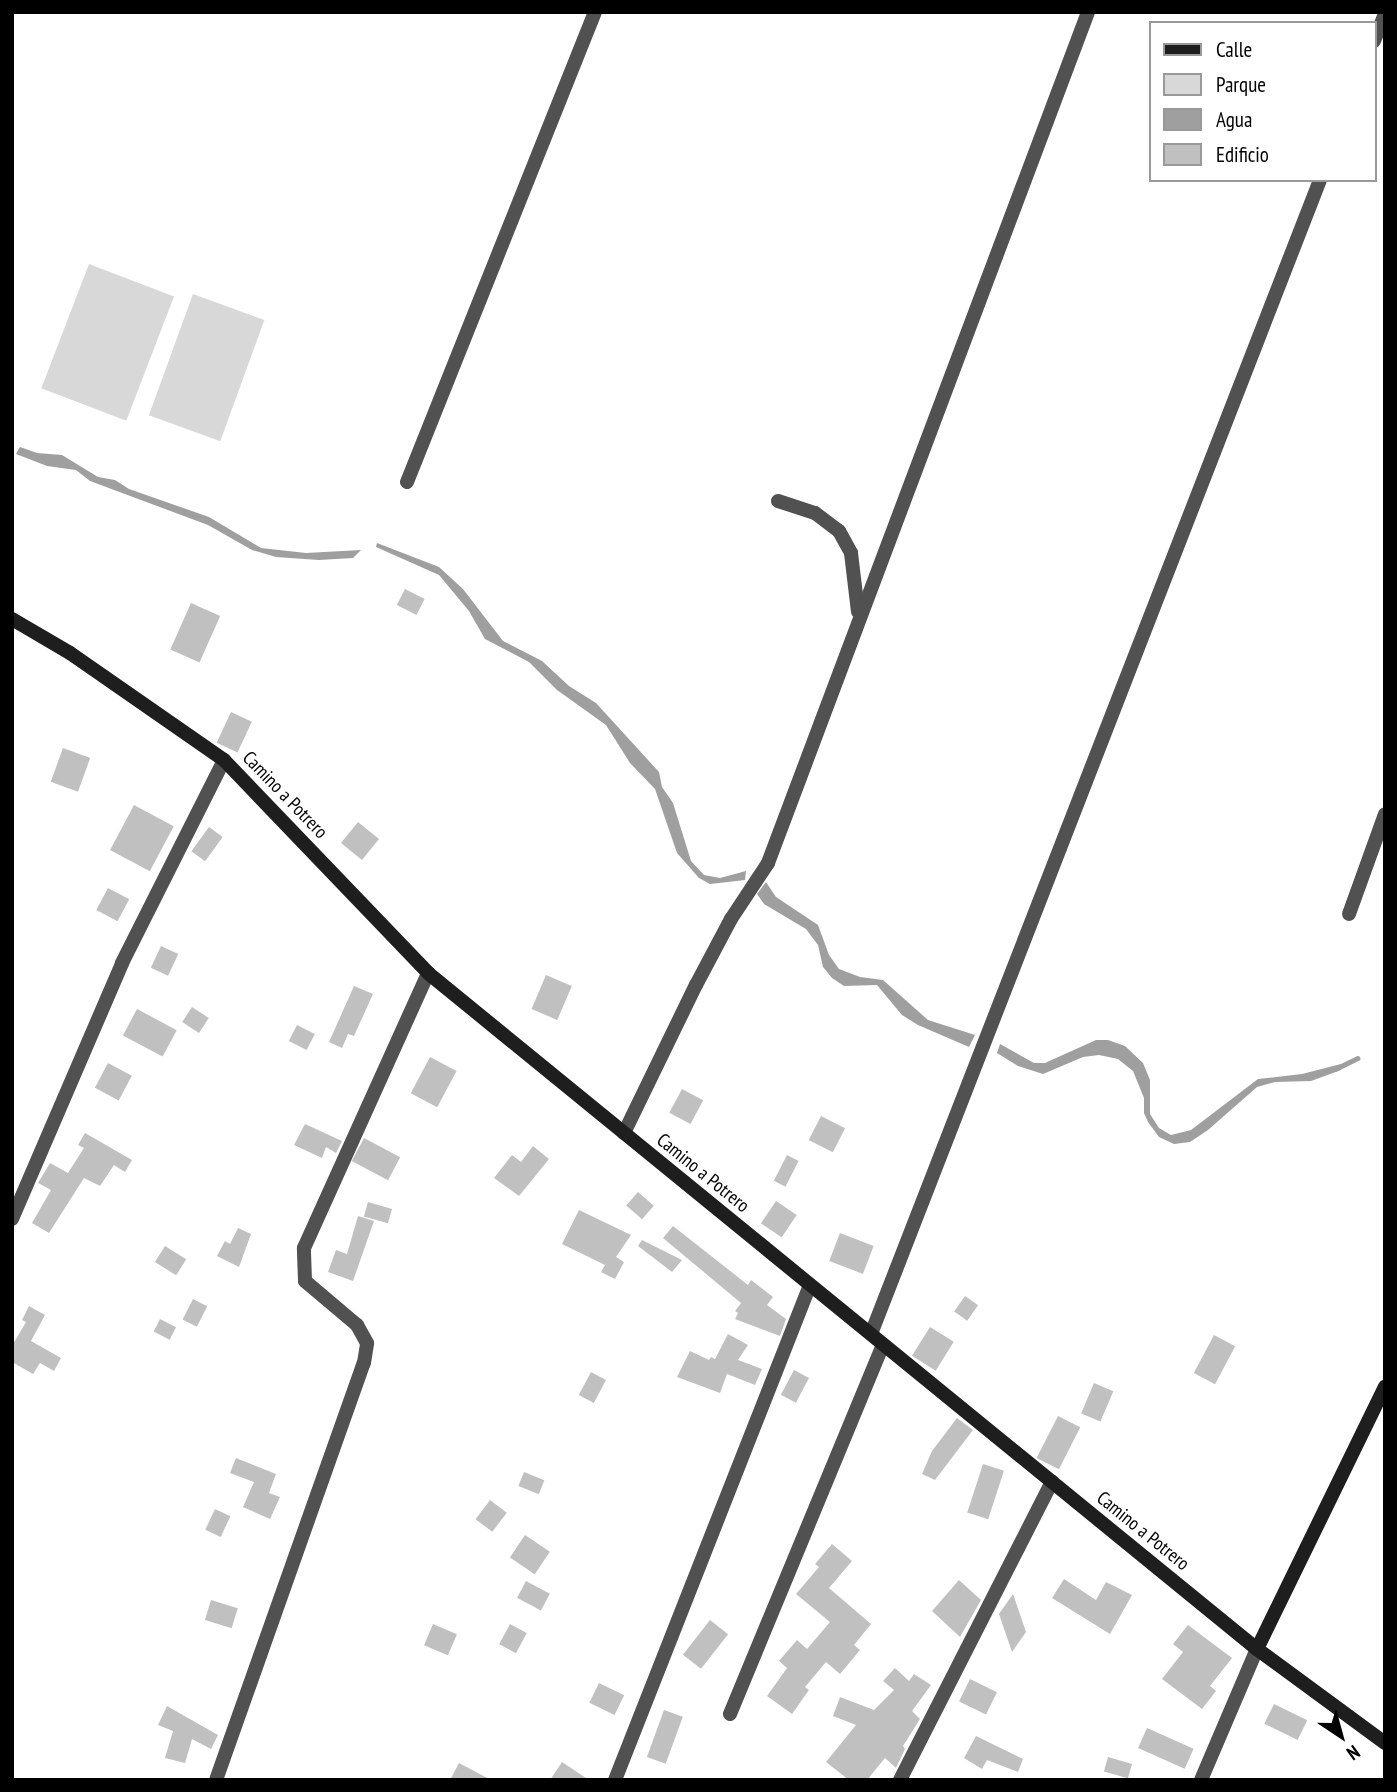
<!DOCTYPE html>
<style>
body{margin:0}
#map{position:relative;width:1397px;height:1792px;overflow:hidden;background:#fff;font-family:"PT Sans Narrow",sans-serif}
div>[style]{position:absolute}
.green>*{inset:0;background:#d8d8d8;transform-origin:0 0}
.water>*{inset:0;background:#9f9f9f}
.stream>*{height:5px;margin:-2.5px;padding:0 2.5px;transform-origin:2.5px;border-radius:2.5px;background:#9f9f9f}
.building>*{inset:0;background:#c0c0c0;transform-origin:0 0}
.street>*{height:14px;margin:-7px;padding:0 7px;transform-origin:7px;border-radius:7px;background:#515151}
.secondary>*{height:14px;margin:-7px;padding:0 7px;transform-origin:7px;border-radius:7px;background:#1e1e1e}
span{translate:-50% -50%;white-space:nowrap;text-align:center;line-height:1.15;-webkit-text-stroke:5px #fff;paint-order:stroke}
.street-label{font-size:19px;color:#000}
.frame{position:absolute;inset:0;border:14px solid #000;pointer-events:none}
.legend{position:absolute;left:1149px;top:21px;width:228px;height:161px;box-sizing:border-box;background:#fff;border:2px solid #999;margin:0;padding:9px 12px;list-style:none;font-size:21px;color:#000}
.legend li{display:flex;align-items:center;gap:14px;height:35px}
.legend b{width:35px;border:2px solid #999}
.north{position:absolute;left:1306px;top:1701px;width:70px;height:70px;-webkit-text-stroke:5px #fff;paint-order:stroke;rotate:144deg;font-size:19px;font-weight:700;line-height:28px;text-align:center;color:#000}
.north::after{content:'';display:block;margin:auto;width:24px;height:32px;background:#000;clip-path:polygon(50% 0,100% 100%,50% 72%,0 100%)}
</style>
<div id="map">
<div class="green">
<i style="left:89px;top:264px;width:91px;height:133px;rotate:21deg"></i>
<i style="left:193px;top:294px;width:76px;height:129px;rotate:20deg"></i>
</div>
<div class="water">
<i style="clip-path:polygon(20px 447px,37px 453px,62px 455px,98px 477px,115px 480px,129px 489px,209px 517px,261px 548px,306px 553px,361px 550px,353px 558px,319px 560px,276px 557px,252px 550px,208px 525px,90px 481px,76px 470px,47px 466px,16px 454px)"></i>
<i style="clip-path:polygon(377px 543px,439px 567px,463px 589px,503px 641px,542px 661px,569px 686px,596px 703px,659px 772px,662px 787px,673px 803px,691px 861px,704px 875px,720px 878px,746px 871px,745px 880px,710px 884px,699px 878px,677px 853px,655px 789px,630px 763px,606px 725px,557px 690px,529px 662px,485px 639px,469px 611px,439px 575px,376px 547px)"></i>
<i style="clip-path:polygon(766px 882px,776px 897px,818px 925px,829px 955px,839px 969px,860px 977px,883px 980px,928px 1020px,975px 1035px,969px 1047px,918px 1025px,902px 1015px,877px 985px,844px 986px,832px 978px,823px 967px,818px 945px,806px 929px,764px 904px,757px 894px)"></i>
<i style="clip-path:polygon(1096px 1040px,1108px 1040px,1125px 1046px,1143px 1063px,1150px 1080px,1150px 1114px,1159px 1128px,1171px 1135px,1191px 1130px,1258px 1079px,1302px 1074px,1341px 1064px,1341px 1070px,1311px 1081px,1275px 1082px,1257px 1087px,1208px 1130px,1190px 1142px,1174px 1144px,1159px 1137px,1148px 1122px,1144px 1113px,1144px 1098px,1133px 1071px,1118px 1059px,1099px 1055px,1083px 1057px,1043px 1074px,1018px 1066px,997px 1053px,1000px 1044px,1034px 1063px,1045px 1063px)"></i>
</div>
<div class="stream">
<i style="left:1335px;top:1069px;width:25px;rotate:-26deg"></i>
</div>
<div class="building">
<i style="left:405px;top:589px;width:22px;height:18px;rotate:27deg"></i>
<i style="left:191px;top:603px;width:32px;height:51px;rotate:24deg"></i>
<i style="left:231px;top:712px;width:23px;height:34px;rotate:25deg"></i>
<i style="left:63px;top:748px;width:29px;height:36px;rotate:20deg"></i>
<i style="left:134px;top:805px;width:45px;height:51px;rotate:28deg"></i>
<i style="left:358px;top:822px;width:27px;height:27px;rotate:39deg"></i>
<i style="left:209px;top:827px;width:17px;height:30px;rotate:36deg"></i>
<i style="left:108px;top:888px;width:24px;height:25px;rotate:28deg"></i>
<i style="left:161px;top:946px;width:19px;height:24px;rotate:25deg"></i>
<i style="left:546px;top:975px;width:28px;height:37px;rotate:23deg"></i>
<i style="clip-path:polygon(354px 986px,373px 994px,354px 1036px,348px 1034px,342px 1048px,329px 1042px)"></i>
<i style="left:192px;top:1007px;width:20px;height:18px;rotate:33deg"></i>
<i style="left:137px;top:1009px;width:45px;height:30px;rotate:28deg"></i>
<i style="left:297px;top:1025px;width:20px;height:18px;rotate:27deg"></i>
<i style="left:430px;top:1057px;width:30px;height:41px;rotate:28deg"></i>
<i style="left:108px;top:1063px;width:27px;height:28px;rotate:28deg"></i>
<i style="left:682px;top:1089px;width:24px;height:27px;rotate:28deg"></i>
<i style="left:821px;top:1116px;width:27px;height:27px;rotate:27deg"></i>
<i style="clip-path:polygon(305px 1124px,342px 1141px,336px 1153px,326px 1147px,322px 1158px,294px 1145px)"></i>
<i style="clip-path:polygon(85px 1133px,132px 1160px,125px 1172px,114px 1165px,100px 1186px,84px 1178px,49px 1233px,32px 1223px,51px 1190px,38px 1183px,50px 1163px,68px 1173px,84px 1148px,78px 1145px)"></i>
<i style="left:364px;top:1138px;width:41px;height:26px;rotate:28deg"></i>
<i style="clip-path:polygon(533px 1146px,549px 1159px,519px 1196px,494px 1178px,512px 1155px,521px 1162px)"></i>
<i style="left:787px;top:1155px;width:13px;height:29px;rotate:27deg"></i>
<i style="left:638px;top:1192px;width:21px;height:18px;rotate:41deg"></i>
<i style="left:776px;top:1201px;width:25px;height:27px;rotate:34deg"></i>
<i style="left:368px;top:1202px;width:25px;height:15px;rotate:16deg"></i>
<i style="clip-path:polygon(579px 1210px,631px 1235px,616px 1257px,624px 1262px,615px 1279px,601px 1272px,605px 1265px,562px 1244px)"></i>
<i style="clip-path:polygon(358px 1216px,374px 1221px,353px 1281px,328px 1272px,336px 1250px,347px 1254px)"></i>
<i style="clip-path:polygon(673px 1226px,748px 1285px,751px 1280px,773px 1297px,767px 1305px,786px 1319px,780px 1336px,735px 1319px,738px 1313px,735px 1311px,741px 1303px,663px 1238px)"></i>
<i style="clip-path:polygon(238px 1228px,251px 1234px,239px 1267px,217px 1256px,225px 1241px,230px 1244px)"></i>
<i style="left:840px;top:1233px;width:36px;height:30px;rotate:21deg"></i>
<i style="clip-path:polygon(642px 1240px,682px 1260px,672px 1272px,638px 1246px)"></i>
<i style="left:165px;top:1246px;width:25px;height:19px;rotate:32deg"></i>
<i style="left:965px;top:1296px;width:16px;height:19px;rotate:35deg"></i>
<i style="left:193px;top:1299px;width:16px;height:23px;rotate:27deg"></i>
<i style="clip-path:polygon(29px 1306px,45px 1315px,31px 1341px,61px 1358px,54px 1371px,40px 1363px,33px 1374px,12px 1362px,12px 1346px,26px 1322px,22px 1320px)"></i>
<i style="left:160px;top:1319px;width:18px;height:14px;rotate:27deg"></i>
<i style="left:930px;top:1327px;width:28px;height:34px;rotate:32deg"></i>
<i style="clip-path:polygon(728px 1334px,748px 1345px,738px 1360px,762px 1369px,755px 1385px,727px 1374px,720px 1393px,677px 1377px,690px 1351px,709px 1360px,711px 1357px,715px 1359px)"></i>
<i style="left:1214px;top:1335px;width:24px;height:43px;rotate:28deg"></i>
<i style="left:794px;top:1370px;width:17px;height:28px;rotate:28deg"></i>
<i style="left:591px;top:1372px;width:17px;height:26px;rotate:28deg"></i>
<i style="left:1094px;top:1383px;width:21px;height:33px;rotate:23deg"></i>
<i style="left:1058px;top:1416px;width:25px;height:47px;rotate:27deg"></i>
<i style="clip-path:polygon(957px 1418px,973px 1430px,935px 1480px,922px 1474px,932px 1451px)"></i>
<i style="clip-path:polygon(236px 1458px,276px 1474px,269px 1493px,280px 1497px,270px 1519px,243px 1507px,254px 1482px,230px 1473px)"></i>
<i style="left:983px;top:1464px;width:22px;height:51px;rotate:18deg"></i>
<i style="left:524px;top:1472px;width:22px;height:15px;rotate:22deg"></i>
<i style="left:490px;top:1500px;width:21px;height:24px;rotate:37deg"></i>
<i style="left:215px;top:1509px;width:17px;height:23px;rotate:25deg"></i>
<i style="left:525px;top:1535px;width:30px;height:27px;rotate:34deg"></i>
<i style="clip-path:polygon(832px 1544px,852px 1561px,829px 1588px,871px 1624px,854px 1645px,860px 1650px,840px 1674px,826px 1662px,805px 1687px,809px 1690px,792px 1714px,767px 1696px,787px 1668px,779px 1661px,797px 1640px,807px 1649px,830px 1622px,796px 1594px,819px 1567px,815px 1564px)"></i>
<i style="clip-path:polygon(1064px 1579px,1096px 1600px,1106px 1582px,1132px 1595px,1110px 1634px,1052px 1598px)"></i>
<i style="clip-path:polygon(959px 1580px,981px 1600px,960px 1637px,932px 1611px)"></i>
<i style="left:526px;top:1581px;width:27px;height:19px;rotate:28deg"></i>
<i style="clip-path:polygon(1013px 1594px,1026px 1632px,1012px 1652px,999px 1614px)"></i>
<i style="left:211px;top:1600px;width:28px;height:21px;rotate:17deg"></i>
<i style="left:710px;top:1620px;width:23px;height:44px;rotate:38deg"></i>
<i style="left:433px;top:1624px;width:26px;height:23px;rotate:23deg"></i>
<i style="left:510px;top:1624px;width:19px;height:23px;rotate:28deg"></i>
<i style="clip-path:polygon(1188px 1625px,1232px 1658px,1210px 1686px,1216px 1691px,1202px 1709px,1162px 1679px,1183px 1652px,1173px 1644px)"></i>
<i style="clip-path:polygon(895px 1668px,909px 1681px,914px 1674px,931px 1685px,912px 1711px,920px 1719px,903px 1746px,905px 1749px,896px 1768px,885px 1758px,867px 1780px,849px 1780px,826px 1762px,856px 1725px,833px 1716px,840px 1697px,874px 1710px,894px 1690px,883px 1681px)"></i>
<i style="left:970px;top:1679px;width:30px;height:25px;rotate:26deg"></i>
<i style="left:599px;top:1683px;width:28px;height:22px;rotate:26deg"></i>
<i style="left:1274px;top:1704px;width:37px;height:22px;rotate:26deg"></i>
<i style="clip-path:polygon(167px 1706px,218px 1735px,211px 1749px,192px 1739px,185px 1763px,165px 1758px,173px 1731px,158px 1725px)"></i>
<i style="left:664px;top:1710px;width:20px;height:50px;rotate:20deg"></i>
<i style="left:1147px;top:1728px;width:51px;height:22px;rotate:24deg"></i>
<i style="clip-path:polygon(976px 1736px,1023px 1759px,1018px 1772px,987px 1760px,982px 1769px,964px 1758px)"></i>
<i style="left:1108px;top:1757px;width:25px;height:15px;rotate:16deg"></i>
<i style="clip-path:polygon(562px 1762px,589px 1780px,550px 1780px)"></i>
<i style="clip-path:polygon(459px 1763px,491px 1780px,450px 1780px)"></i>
</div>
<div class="street">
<i style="left:1374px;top:41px;width:29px;rotate:-68deg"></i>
<i style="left:407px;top:482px;width:506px;rotate:-68.2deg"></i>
<i style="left:778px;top:501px;width:39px;rotate:18deg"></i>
<i style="left:815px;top:513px;width:30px;rotate:37deg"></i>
<i style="left:839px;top:531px;width:25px;rotate:61deg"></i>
<i style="left:851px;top:553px;width:59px;rotate:83.2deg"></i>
<i style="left:1349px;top:914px;width:106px;rotate:-70.2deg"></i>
<i style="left:624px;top:1133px;width:165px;rotate:-64.1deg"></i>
<i style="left:696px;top:985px;width:75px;rotate:-62.1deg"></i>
<i style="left:731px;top:919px;width:67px;rotate:-56.5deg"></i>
<i style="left:768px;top:863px;width:909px;rotate:-69.39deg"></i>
<i style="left:12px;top:1219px;width:279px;rotate:-66.7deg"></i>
<i style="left:122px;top:963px;width:227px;rotate:-63.3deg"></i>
<i style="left:871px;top:1334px;width:1238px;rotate:-68.74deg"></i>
<i style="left:730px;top:1714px;width:399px;rotate:-67.5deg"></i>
<i style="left:216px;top:1780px;width:442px;rotate:-70.5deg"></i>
<i style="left:364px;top:1363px;width:20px;rotate:-81deg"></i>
<i style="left:367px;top:1343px;width:21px;rotate:-119deg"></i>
<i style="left:357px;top:1325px;width:68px;rotate:-139.8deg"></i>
<i style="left:305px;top:1281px;width:33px;rotate:-92deg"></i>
<i style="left:304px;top:1248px;width:302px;rotate:-65.7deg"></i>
<i style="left:615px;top:1780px;width:532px;rotate:-68.5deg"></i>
<i style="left:900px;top:1780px;width:335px;rotate:-63deg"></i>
<i style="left:1201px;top:1780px;width:142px;rotate:-66.9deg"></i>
</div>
<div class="secondary">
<i style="left:12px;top:619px;width:67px;rotate:30.4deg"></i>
<i style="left:70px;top:653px;width:188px;rotate:34.8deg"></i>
<i style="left:224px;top:760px;width:295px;rotate:46.2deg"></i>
<i style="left:428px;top:973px;width:1070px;rotate:39.2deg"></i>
<i style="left:1257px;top:1649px;width:159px;rotate:36.3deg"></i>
<i style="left:1257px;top:1649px;width:292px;rotate:-64deg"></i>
</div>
<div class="street-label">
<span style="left:285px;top:795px;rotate:46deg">Camino a Potrero</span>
<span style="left:703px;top:1173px;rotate:39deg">Camino a Potrero</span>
<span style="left:1143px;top:1531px;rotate:39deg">Camino a Potrero</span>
</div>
<div class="frame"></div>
<ul class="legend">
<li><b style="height:9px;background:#1e1e1e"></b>Calle</li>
<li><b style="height:19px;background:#d8d8d8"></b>Parque</li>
<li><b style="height:19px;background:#9f9f9f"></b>Agua</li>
<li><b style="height:19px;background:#c0c0c0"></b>Edificio</li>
</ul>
<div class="north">N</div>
</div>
